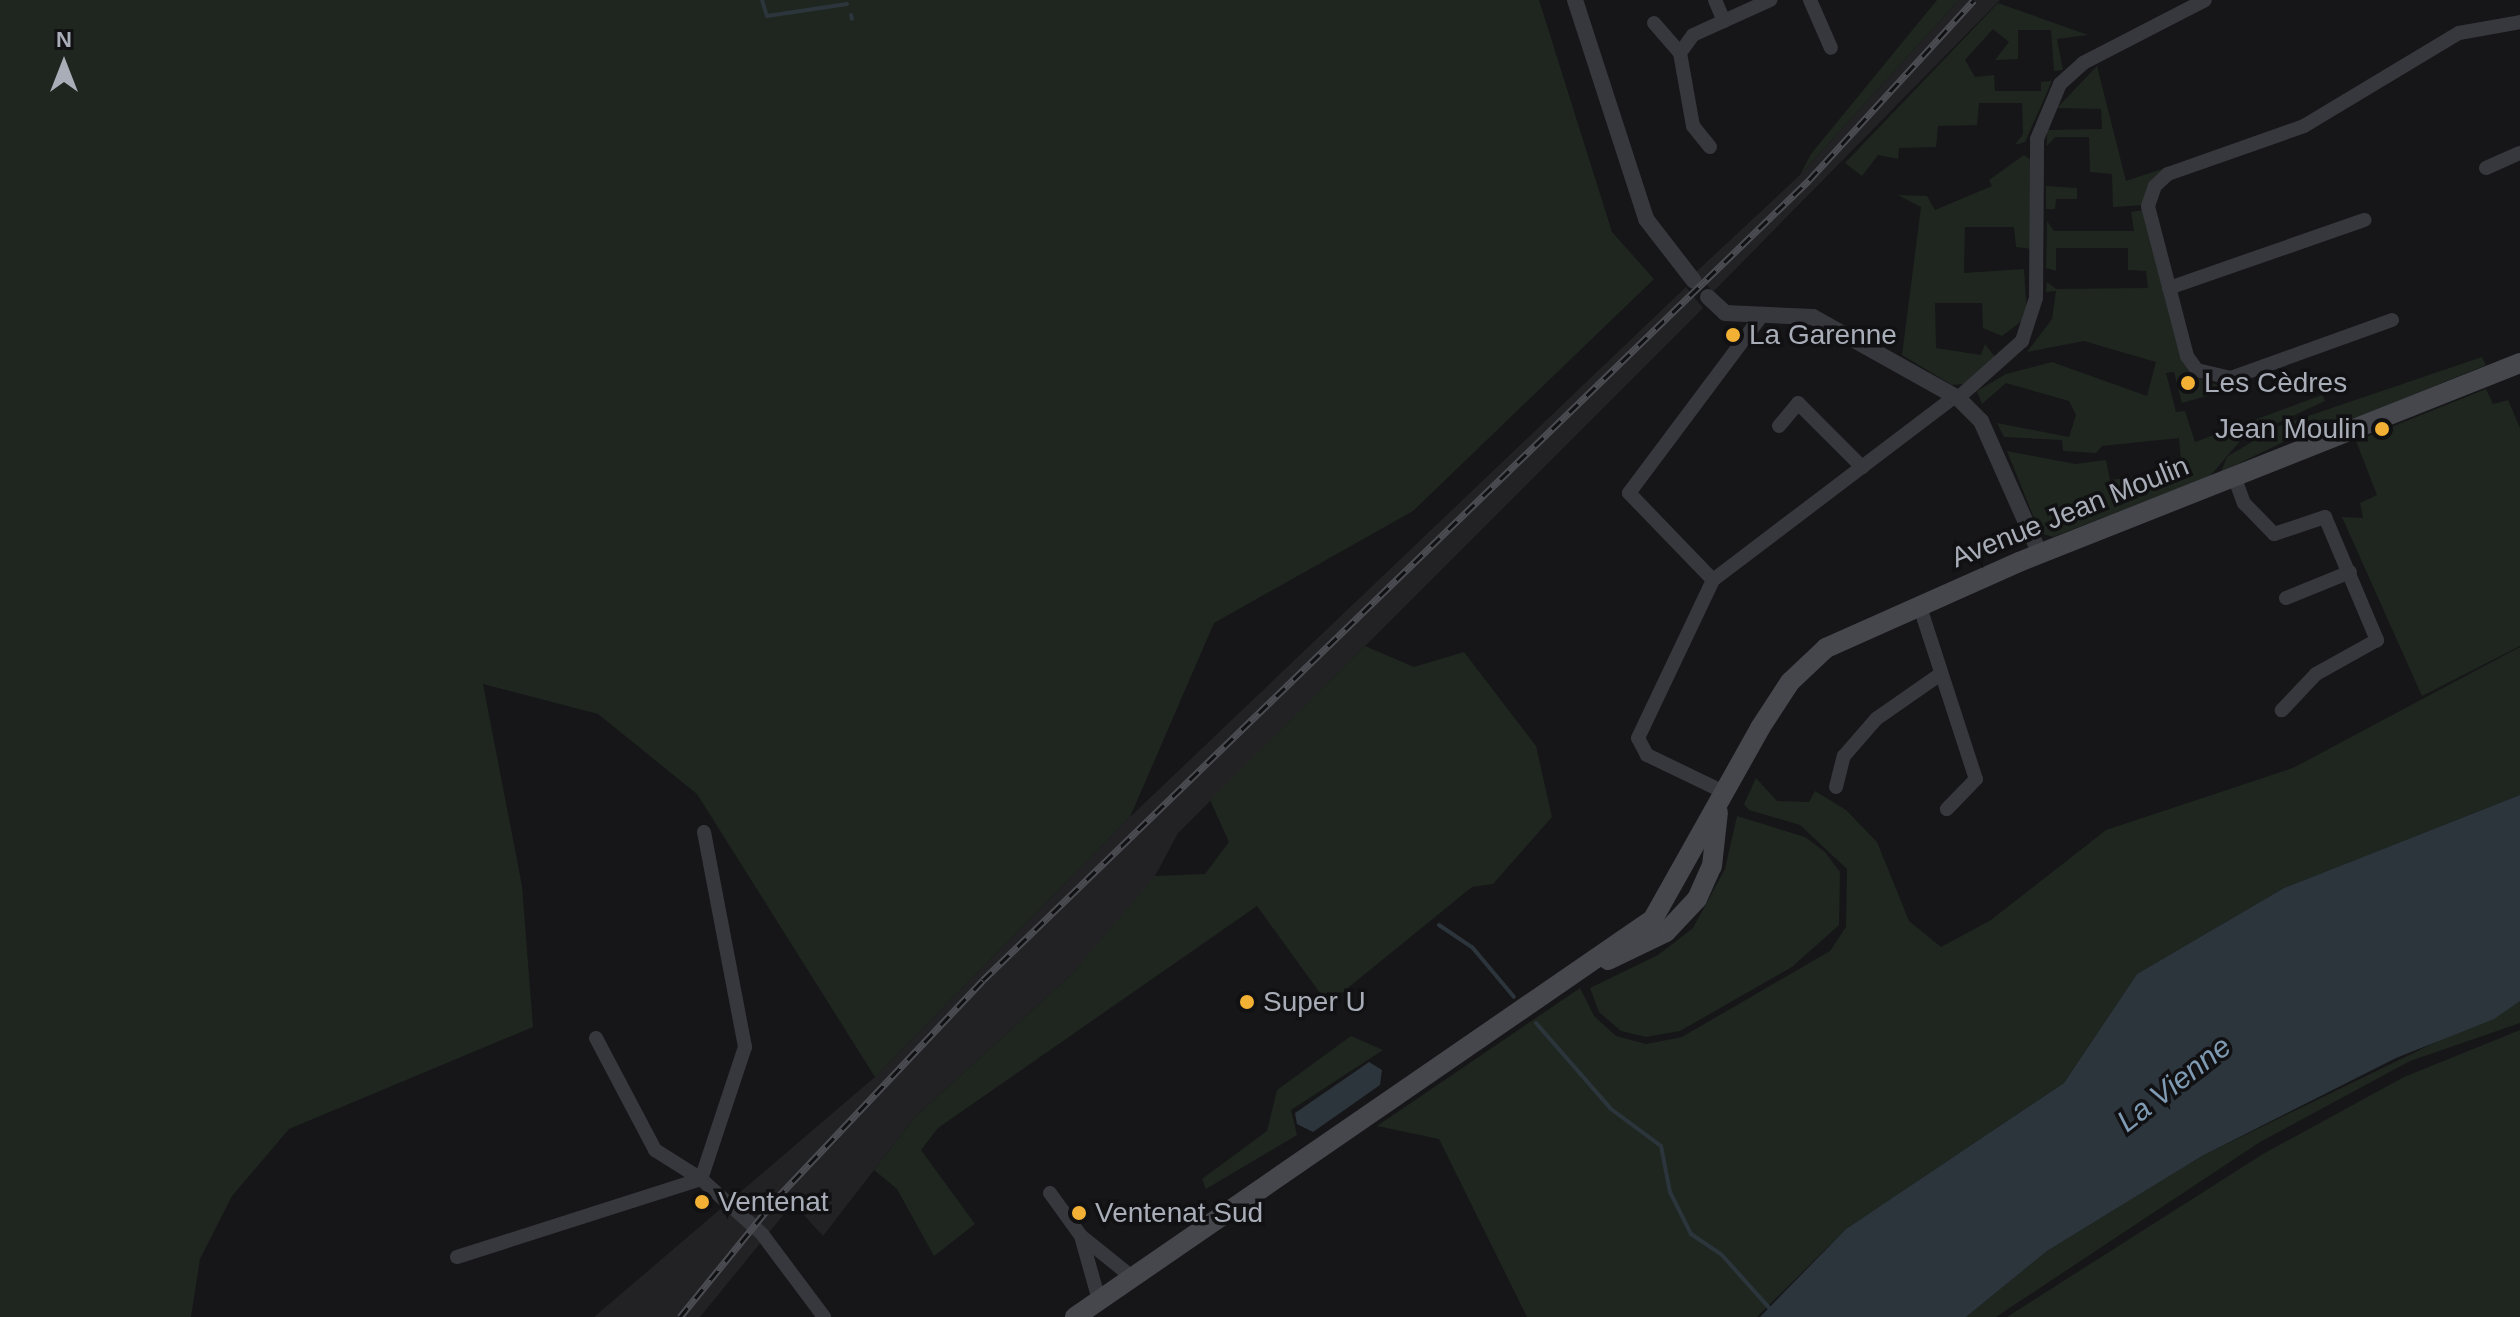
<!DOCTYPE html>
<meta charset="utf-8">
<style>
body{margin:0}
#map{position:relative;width:2520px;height:1317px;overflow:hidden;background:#161618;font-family:Arial,sans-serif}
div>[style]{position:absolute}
.built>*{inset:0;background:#222225}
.green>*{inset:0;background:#1e261f}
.water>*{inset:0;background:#2c353c}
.stream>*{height:4px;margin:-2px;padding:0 2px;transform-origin:2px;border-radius:2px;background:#2c353c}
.minor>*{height:14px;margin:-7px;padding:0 7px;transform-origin:7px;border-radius:7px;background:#37383d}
.tertiary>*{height:16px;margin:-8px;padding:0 8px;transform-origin:8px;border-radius:8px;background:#37383d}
.secondary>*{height:20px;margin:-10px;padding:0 10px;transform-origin:10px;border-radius:10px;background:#45474d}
.rail>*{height:7px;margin-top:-3.5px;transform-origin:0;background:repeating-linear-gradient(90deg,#111113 0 12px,#4a4c52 0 24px);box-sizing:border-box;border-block:2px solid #4a4c52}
.dots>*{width:22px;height:22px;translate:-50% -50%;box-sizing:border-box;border:4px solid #111113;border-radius:50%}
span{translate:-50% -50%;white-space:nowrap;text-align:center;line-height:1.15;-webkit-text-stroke:7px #111113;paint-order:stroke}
.poi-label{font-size:28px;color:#a8adb8}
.left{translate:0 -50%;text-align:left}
.right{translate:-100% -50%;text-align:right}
.street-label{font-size:28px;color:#a8adb8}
.water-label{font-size:30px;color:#7f9bb3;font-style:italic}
.north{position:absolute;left:24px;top:24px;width:80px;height:80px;-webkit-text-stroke:6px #111113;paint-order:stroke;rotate:0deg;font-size:22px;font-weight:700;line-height:32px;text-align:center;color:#a8adb8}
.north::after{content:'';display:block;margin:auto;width:28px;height:36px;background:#a8adb8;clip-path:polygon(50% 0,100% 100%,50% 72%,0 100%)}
</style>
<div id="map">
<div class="built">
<i style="clip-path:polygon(1959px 0,2000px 0,1713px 292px,1696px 272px,1800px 175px)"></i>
<i style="clip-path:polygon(1686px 287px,1703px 308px,1178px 833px,1146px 893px,1072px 974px,915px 1117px,823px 1236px,793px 1203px,700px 1317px,594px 1317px,875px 1077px,1130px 817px)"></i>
</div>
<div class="green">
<i style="clip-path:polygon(0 0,1539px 0,1612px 232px,1654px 279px,1413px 511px,1214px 623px,1130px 817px,875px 1077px,697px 794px,598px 714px,483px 684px,522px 886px,533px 1027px,289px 1129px,232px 1196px,200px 1259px,191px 1317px,0 1317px)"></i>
<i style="clip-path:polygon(1937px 0,1959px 0,1800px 175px,1811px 154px)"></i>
<i style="clip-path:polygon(1998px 3px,2088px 35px,2057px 39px,2063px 70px,2054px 71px,2051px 30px,2018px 30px,2018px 59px,1995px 60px,2009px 42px,1993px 29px,1965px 60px,1975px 77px,1994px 75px,1995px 91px,2041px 91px,2041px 82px,2052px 81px,2025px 142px,2015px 145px,2023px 134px,2022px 103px,1979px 103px,1977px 125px,1938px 126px,1936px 147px,1899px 148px,1898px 159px,1878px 155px,1862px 176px,1845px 163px)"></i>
<i style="clip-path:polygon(2097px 66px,2126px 181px,2171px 166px,2154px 177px,2144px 205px,2113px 207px,2112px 174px,2090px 172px,2089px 137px,2055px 137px,2047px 146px,2047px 130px,2102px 129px,2101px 109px,2057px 108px)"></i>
<i style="clip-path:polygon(2024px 155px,2032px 161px,2032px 249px,2016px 247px,2014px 227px,1965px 227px,1964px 273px,2024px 269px,2027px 317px,2002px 336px,1983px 328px,1982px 303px,1935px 303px,1936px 348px,1981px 355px,1985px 344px,1995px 357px,1964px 384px,1952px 385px,1902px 355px,1921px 207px,1898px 195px,1927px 196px,1935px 210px,1992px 186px,1989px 180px)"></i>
<i style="clip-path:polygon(2046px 186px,2077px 188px,2077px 199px,2056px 199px,2055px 209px,2046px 209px)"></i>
<i style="clip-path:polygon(2143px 210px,2183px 361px,2195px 377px,2217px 385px,2217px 393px,2182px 403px,2174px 372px,2166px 373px,2176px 412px,2185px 411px,2195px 442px,2322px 395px,2325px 401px,2241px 440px,2210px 476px,2053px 537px,2040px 533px,2007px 451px,2075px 464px,2106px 460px,2110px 480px,2182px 471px,2179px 438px,2102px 446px,2096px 453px,2063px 451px,2062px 440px,2004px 437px,1997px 423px,2069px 437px,2076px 415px,2069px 401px,2006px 383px,1982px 404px,1977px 391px,2006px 374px,2052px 362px,2147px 396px,2156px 362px,2084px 341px,2027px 352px,2052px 319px,2056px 291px,2046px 292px,2047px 282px,2056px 289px,2148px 288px,2146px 271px,2128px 270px,2128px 248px,2056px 248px,2056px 271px,2046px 268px,2047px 221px,2054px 231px,2134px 231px,2131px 212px)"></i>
<i style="clip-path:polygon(2482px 357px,2486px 365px,2329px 429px,2308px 430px,2221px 472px,2227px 457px,2276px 427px)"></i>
<i style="clip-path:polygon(2486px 389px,2493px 404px,2508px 400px,2520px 428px,2520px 646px,2422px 696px,2342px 517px,2363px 518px,2360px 503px,2377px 495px,2356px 441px)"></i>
<i style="clip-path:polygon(1365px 646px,1414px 667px,1464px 652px,1536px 746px,1552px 817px,1493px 884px,1472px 887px,1328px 1004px,1257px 906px,938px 1128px,921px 1150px,975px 1224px,934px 1256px,897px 1189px,874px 1170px,915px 1117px,1072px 974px,1155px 876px,1205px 874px,1229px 842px,1210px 800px)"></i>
<i style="clip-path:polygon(2520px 647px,2520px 795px,2284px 888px,2137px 974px,2064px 1083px,1846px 1229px,1757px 1317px,1527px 1317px,1439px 1139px,1377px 1126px,1580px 988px,1594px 1016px,1616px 1036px,1646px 1044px,1682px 1037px,1830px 951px,1846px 927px,1847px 869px,1800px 825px,1749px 810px,1744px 804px,1756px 778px,1777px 801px,1809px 802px,1815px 791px,1846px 810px,1877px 842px,1909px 921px,1941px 947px,1991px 920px,2106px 830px,2293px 768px)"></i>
<i style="clip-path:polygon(1737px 816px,1805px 837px,1825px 852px,1840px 872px,1839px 925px,1792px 967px,1680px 1031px,1646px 1037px,1621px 1031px,1599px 1012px,1590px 988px,1658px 955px,1693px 928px,1725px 869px)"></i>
<i style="clip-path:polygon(2520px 1001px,2520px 1023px,2410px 1061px,2260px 1142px,1996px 1317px,1966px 1317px,2047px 1251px,2202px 1156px)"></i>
<i style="clip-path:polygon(2520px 1030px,2520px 1317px,2007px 1317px,2263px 1154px,2404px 1077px)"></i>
<i style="clip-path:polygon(1351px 1036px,1383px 1050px,1291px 1110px,1297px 1135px,1206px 1189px,1202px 1179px,1267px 1131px,1277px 1090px)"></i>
</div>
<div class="water">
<i style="clip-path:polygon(2520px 795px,2520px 1001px,2494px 1019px,2396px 1058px,2202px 1156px,2047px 1251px,1966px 1317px,1760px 1317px,1846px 1229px,2064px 1083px,2137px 974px,2284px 888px)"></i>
<i style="clip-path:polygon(1369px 1062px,1382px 1070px,1380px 1085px,1313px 1132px,1297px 1124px,1295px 1113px)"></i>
</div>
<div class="stream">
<i style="left:762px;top:0;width:17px;rotate:73deg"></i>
<i style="left:767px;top:16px;width:81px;rotate:-8.5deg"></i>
<i style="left:851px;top:15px;width:4px;rotate:76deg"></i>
<i style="left:1439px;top:925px;width:40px;rotate:34deg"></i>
<i style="left:1472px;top:947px;width:65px;rotate:50deg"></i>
<i style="left:1536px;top:1023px;width:114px;rotate:48.9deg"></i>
<i style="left:1611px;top:1109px;width:62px;rotate:36.5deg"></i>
<i style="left:1661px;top:1146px;width:47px;rotate:78.9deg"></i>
<i style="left:1670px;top:1192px;width:47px;rotate:63.4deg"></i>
<i style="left:1691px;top:1234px;width:36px;rotate:34deg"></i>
<i style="left:1721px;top:1254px;width:75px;rotate:48.2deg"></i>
</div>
<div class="minor">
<i style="left:1715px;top:0;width:23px;rotate:67deg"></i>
<i style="left:1810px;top:0;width:52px;rotate:66.4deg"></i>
<i style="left:1654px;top:23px;width:40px;rotate:49deg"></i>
<i style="left:1710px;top:147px;width:27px;rotate:-129deg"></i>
<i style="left:1693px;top:126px;width:74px;rotate:-100.1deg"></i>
<i style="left:1680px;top:53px;width:22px;rotate:-54deg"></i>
<i style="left:1693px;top:35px;width:85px;rotate:-24.4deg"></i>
<i style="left:2486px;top:168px;width:37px;rotate:-24deg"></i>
<i style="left:2169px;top:288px;width:207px;rotate:-19.2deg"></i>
<i style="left:2392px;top:320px;width:171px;rotate:160.2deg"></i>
<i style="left:2231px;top:378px;width:35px;rotate:-167deg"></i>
<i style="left:2197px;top:370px;width:17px;rotate:-126deg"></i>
<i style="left:2187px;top:356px;width:155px;rotate:-104.6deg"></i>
<i style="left:2148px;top:206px;width:21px;rotate:-71deg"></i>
<i style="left:2155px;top:186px;width:18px;rotate:-43deg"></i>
<i style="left:2168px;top:174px;width:144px;rotate:-19.4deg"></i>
<i style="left:2304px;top:126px;width:181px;rotate:-31deg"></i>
<i style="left:2459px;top:33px;width:62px;rotate:-10.2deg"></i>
<i style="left:1958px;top:398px;width:86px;rotate:-41.7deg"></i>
<i style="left:2022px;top:341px;width:45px;rotate:-72deg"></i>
<i style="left:2036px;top:298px;width:159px;rotate:-89.6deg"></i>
<i style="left:2037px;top:139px;width:60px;rotate:-67.3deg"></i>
<i style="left:2060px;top:84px;width:31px;rotate:-42deg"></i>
<i style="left:2083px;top:63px;width:137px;rotate:-27.3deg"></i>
<i style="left:1779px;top:426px;width:30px;rotate:-50deg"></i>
<i style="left:1798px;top:403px;width:91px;rotate:45deg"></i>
<i style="left:2234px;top:476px;width:29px;rotate:70deg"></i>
<i style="left:2244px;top:503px;width:43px;rotate:45.9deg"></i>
<i style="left:2274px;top:534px;width:54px;rotate:-18.4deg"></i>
<i style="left:2325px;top:517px;width:134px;rotate:67.1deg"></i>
<i style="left:2377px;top:640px;width:70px;rotate:150.9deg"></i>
<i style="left:2316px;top:674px;width:50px;rotate:133.4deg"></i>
<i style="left:1713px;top:580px;width:121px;rotate:-134deg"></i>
<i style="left:1629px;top:493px;width:224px;rotate:-53.2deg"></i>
<i style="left:2286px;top:598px;width:69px;rotate:-22.1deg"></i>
<i style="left:1919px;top:604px;width:184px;rotate:72deg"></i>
<i style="left:1976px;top:779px;width:42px;rotate:134deg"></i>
<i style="left:1836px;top:787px;width:32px;rotate:-76deg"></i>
<i style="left:1844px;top:756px;width:49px;rotate:-49.1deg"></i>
<i style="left:1876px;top:719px;width:77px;rotate:-34.9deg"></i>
<i style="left:1726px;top:793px;width:88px;rotate:-154.3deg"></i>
<i style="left:1647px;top:755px;width:19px;rotate:-118deg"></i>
<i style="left:1638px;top:738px;width:175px;rotate:-64.6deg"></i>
<i style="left:1713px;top:580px;width:304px;rotate:-37.2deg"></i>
<i style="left:704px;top:832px;width:219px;rotate:79.2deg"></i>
<i style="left:745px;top:1047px;width:139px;rotate:108.4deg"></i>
<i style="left:701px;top:1179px;width:82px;rotate:42deg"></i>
<i style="left:762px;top:1234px;width:104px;rotate:53.2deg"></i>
<i style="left:596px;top:1038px;width:127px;rotate:62.2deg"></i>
<i style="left:655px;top:1150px;width:54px;rotate:32.2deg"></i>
<i style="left:1050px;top:1193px;width:53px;rotate:54.2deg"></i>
<i style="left:1081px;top:1236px;width:65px;rotate:38.8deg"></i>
<i style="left:1081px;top:1236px;width:66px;rotate:74.3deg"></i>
<i style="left:457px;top:1257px;width:256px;rotate:-17.7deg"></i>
</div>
<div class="tertiary">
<i style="left:1575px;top:0;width:230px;rotate:72deg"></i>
<i style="left:1646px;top:219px;width:78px;rotate:52.3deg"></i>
<i style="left:1708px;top:297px;width:23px;rotate:43deg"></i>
<i style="left:1725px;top:313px;width:88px;rotate:2.6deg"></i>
<i style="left:1813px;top:317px;width:166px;rotate:29.2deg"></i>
<i style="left:1958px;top:398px;width:33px;rotate:45deg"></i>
<i style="left:1981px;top:421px;width:145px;rotate:66.1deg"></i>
</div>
<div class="secondary">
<i style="left:1608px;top:960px;width:64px;rotate:-25.8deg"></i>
<i style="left:1666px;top:932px;width:45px;rotate:-46.8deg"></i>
<i style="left:1697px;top:899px;width:36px;rotate:-66deg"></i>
<i style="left:1712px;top:866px;width:54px;rotate:-83.7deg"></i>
<i style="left:1075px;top:1317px;width:702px;rotate:-34.55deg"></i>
<i style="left:1653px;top:919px;width:219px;rotate:-60.7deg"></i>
<i style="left:1760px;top:728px;width:55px;rotate:-56.9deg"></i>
<i style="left:1790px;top:682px;width:50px;rotate:-43.4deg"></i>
<i style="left:1826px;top:648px;width:211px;rotate:-24deg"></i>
<i style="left:2019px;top:562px;width:539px;rotate:-21.66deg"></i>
</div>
<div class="rail">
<i style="left:680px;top:1317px;width:152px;rotate:-50.9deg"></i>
<i style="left:776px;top:1199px;width:301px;rotate:-46.6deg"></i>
<i style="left:983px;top:980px;width:1150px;rotate:-44.08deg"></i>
<i style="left:1809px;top:180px;width:244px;rotate:-47.5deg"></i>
</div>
<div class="dots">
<i style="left:1733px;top:335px;background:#f2b134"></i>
<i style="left:2188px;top:383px;background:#f2b134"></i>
<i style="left:2382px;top:429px;background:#f2b134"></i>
<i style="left:1247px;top:1002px;background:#f2b134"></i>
<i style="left:702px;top:1202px;background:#f2b134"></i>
<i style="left:1079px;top:1213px;background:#f2b134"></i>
</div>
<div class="poi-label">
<span class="left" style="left:1749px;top:335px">La Garenne</span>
<span class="left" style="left:2204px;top:383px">Les Cèdres</span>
<span class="right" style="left:2366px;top:429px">Jean Moulin</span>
<span class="left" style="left:1263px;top:1002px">Super U</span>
<span class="left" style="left:718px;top:1202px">Ventenat</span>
<span class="left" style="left:1095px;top:1213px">Ventenat Sud</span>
</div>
<div class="street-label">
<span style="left:2070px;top:512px;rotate:-22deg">Avenue Jean Moulin</span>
</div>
<div class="water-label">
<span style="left:2174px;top:1084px;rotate:-38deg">La Vienne</span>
</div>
<div class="north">N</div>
</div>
